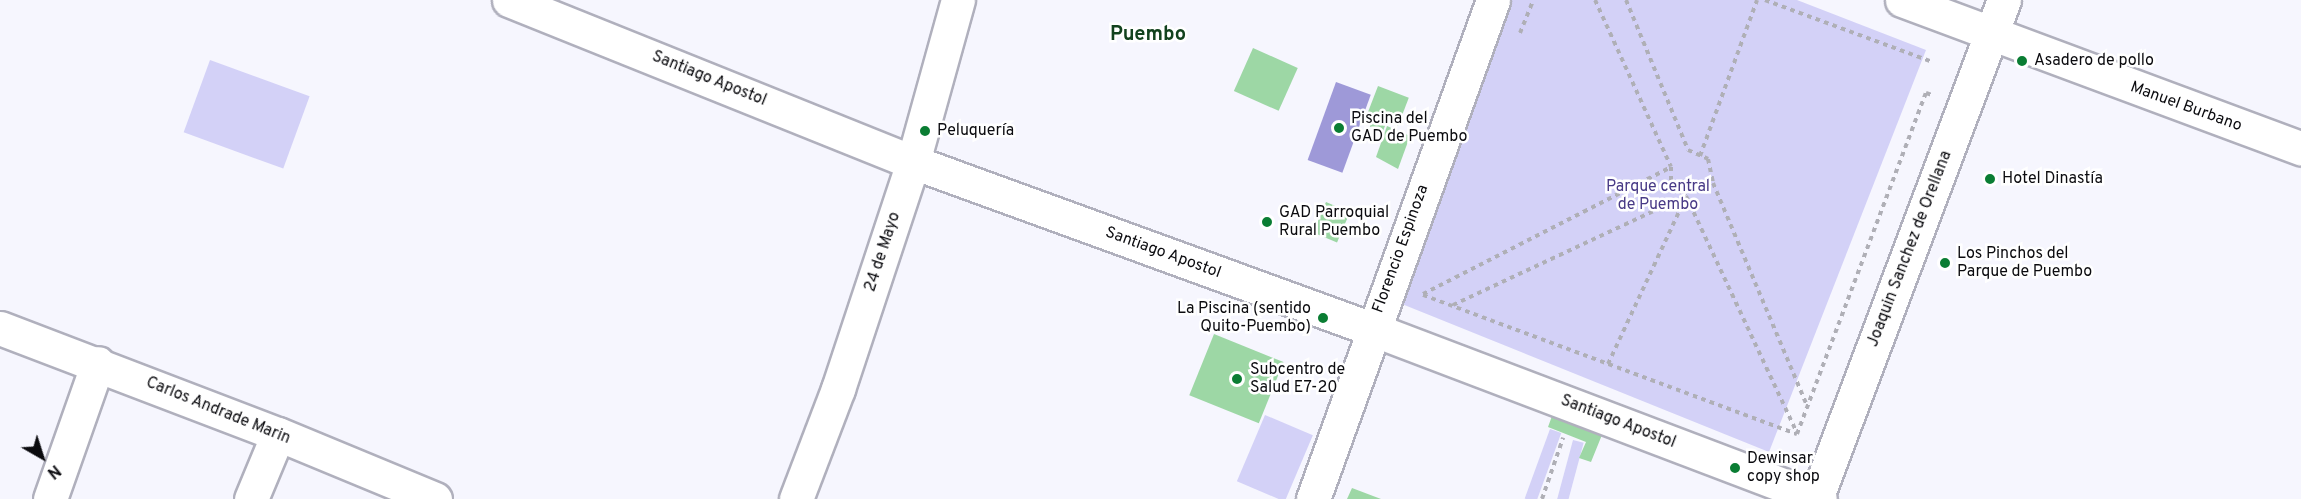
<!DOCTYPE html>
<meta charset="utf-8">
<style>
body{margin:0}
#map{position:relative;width:2301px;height:499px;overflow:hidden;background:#f6f6fe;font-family:Overpass,sans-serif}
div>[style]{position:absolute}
.green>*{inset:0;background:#d3d1f7;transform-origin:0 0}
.water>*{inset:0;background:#9e99d8;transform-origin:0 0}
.building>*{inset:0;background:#9dd7a5;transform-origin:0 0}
.path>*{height:4px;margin-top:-2px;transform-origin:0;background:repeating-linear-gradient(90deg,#afafb6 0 4.5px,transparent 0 9px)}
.roads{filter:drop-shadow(2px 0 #b0b0bd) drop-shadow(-2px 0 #b0b0bd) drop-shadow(0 2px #b0b0bd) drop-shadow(0 -2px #b0b0bd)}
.minor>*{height:33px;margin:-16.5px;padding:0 16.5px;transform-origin:16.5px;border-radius:16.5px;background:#fff}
.dots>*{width:16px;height:16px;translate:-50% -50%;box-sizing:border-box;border:3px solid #fff;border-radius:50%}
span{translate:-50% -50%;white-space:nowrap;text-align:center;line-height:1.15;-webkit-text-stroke:5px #fff;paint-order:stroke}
.poi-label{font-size:16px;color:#0b0b0f}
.left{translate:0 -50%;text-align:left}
.right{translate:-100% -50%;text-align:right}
.street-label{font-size:16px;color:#0b0b0f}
.park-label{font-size:16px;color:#483a86}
.quarter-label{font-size:20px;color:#12421e;font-weight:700}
.north{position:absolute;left:12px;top:427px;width:60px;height:60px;-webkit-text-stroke:4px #fff;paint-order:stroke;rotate:141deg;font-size:16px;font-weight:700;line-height:24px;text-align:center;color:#0b0b0f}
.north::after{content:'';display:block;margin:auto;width:21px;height:27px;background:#0b0b0f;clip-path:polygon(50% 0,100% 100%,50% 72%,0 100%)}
</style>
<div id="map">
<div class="green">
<i style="clip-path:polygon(1507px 0,1797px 0,1926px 50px,1769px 452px,1392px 300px)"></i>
<i style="left:210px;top:60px;width:106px;height:77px;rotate:20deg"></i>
<i style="left:1265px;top:415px;width:52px;height:72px;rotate:23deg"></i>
<i style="left:1550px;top:429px;width:12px;height:74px;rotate:20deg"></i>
<i style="left:1573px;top:440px;width:11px;height:62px;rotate:15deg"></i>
</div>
<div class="water">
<i style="left:1336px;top:82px;width:37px;height:83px;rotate:20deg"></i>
</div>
<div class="building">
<i style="left:1253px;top:48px;width:49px;height:47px;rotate:24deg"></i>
<i style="left:1378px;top:86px;width:33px;height:30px;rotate:21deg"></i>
<i style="left:1373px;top:118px;width:14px;height:9px;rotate:21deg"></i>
<i style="clip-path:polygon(1387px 126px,1410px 136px,1398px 169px,1376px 157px)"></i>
<i style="left:1326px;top:202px;width:26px;height:33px;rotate:23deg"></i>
<i style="left:1214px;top:334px;width:75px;height:66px;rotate:22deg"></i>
<i style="clip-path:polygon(1556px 405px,1606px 425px,1591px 462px,1579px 458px,1586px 442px,1548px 427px)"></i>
<i style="clip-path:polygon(1352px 488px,1381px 499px,1347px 499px)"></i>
</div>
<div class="path">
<i style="left:1595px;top:0;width:183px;rotate:65.5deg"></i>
<i style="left:1671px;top:167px;width:17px;rotate:90deg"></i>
<i style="left:1671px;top:184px;width:19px;rotate:39deg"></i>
<i style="left:1686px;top:196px;width:262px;rotate:64.9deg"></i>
<i style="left:1626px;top:0;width:162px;rotate:67.5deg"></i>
<i style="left:1688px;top:150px;width:22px;rotate:24deg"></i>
<i style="left:1708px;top:159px;width:25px;rotate:78deg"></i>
<i style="left:1713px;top:183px;width:242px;rotate:67.1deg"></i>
<i style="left:1765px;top:0;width:179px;rotate:20.3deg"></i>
<i style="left:1520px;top:33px;width:35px;rotate:-68deg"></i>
<i style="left:1700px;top:156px;width:166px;rotate:-69.9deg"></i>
<i style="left:1423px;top:294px;width:279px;rotate:-27.1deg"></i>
<i style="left:1423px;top:295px;width:399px;rotate:20.4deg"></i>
<i style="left:1797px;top:434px;width:365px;rotate:-69.3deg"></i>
<i style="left:1926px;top:93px;width:6px;rotate:18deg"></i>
<i style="left:1453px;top:305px;width:257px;rotate:-25.1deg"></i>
<i style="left:1608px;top:364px;width:184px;rotate:-65deg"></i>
<i style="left:1542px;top:499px;width:65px;rotate:-71deg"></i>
</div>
<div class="roads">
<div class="minor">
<i style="left:509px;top:0;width:435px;rotate:21.9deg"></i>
<i style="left:913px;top:162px;width:488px;rotate:20deg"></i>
<i style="left:1372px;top:329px;width:479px;rotate:20.8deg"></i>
<i style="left:1902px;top:0;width:426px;rotate:20.4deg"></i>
<i style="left:0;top:328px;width:298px;rotate:20.9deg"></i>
<i style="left:278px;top:434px;width:170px;rotate:22.5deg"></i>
<i style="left:50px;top:499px;width:144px;rotate:-70.6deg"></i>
<i style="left:251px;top:499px;width:70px;rotate:-67.4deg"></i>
<i style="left:796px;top:499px;width:118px;rotate:-69.1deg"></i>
<i style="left:838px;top:389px;width:239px;rotate:-71.7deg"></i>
<i style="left:913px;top:162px;width:168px;rotate:-74.5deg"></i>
<i style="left:1313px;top:499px;width:530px;rotate:-70.16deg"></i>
<i style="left:1816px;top:499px;width:533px;rotate:-69.36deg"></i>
</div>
</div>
<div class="dots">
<i style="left:2022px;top:61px;background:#0a7d33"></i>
<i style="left:1339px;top:128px;background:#0a7d33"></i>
<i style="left:925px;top:131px;background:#0a7d33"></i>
<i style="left:1990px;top:179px;background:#0a7d33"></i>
<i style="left:1267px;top:222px;background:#0a7d33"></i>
<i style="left:1945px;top:263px;background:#0a7d33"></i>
<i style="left:1323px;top:318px;background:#0a7d33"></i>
<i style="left:1237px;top:379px;background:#0a7d33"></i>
<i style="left:1735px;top:468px;background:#0a7d33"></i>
</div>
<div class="poi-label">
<span class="left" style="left:2034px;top:61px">Asadero de pollo</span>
<span class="left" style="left:1351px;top:128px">Piscina del<br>GAD de Puembo</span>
<span class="left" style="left:937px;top:131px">Peluquería</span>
<span class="left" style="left:2002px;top:179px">Hotel Dinastía</span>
<span class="left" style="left:1279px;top:222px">GAD Parroquial<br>Rural Puembo</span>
<span class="left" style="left:1957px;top:263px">Los Pinchos del<br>Parque de Puembo</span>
<span class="right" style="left:1311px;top:318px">La Piscina (sentido<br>Quito-Puembo)</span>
<span class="left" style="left:1250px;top:379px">Subcentro de<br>Salud E7-20</span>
<span class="left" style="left:1747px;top:468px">Dewinsar<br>copy shop</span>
</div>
<div class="street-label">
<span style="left:709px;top:79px;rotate:22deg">Santiago Apostol</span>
<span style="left:2186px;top:107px;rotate:20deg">Manuel Burbano</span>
<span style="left:1401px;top:249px;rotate:-70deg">Florencio Espinoza</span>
<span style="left:1910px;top:249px;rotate:-69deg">Joaquin Sanchez de Orellana</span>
<span style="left:883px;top:252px;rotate:-72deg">24 de Mayo</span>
<span style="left:1163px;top:253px;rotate:20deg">Santiago Apostol</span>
<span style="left:218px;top:411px;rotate:22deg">Carlos Andrade Marin</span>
<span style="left:1618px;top:422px;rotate:21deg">Santiago Apostol</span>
</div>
<div class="park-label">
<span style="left:1658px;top:196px">Parque central<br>de Puembo</span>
</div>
<div class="quarter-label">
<span style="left:1148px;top:35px">Puembo</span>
</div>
<div class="north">N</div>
</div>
